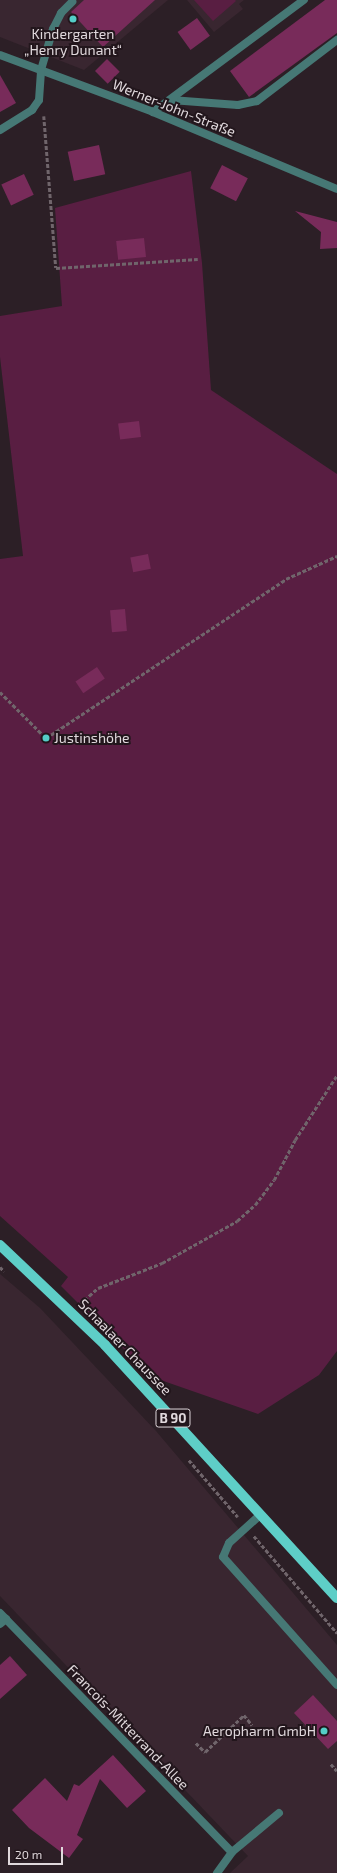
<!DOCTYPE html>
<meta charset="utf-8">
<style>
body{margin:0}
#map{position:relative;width:337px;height:1873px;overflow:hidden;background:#2c1f26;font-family:"Exo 2",sans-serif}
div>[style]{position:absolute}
.built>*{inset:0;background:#392630}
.green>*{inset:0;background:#591e42}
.building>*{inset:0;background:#782b5a;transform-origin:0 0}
.path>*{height:2.5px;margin-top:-1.25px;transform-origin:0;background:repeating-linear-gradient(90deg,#70656b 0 4px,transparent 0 6px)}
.service>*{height:8px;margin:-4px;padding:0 4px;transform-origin:4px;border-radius:4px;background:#467875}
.minor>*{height:8px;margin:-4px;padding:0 4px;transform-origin:4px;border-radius:4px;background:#467875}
.primary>*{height:10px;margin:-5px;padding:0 5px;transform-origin:5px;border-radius:5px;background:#5ecec7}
.dots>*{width:11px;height:11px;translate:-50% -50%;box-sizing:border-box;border:2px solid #22161c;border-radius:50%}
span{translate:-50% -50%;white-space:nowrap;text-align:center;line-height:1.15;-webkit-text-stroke:4px #22161c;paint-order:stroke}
.shield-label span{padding:1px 3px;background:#22161c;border:1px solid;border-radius:3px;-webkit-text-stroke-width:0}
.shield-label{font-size:13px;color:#e0d8dc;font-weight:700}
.poi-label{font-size:14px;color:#e0d8dc}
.left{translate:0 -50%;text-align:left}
.right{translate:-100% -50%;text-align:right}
.street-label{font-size:14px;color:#e0d8dc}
.scale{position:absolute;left:8px;top:1847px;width:55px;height:18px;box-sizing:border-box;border:2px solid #e0d8dc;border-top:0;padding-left:5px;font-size:12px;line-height:14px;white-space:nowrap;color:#e0d8dc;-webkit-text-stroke:3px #22161c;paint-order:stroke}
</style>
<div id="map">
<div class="built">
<i style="clip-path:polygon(0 0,168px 0,84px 70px,0 37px)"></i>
<i style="clip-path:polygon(187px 0,244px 0,239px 4px,243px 9px,214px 32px)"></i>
<i style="clip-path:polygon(0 1274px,40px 1308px,156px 1431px,337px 1645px,337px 1873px,230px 1873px,248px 1856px,0 1596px)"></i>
</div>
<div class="green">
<i style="clip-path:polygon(194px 0,235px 0,236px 1px,213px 21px)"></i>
<i style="clip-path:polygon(191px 171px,202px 263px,211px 390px,337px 474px,337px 1351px,319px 1375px,258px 1414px,152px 1377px,61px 1286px,68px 1277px,0 1216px,0 559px,23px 556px,0 357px,0 316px,62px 306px,55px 208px)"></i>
</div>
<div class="building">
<i style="clip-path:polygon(84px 0,155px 0,103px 47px,71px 12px)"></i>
<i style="clip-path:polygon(325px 0,337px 0,337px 33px,249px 97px,230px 71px)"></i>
<i style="left:197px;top:18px;width:22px;height:24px;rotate:54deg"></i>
<i style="left:107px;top:59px;width:18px;height:17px;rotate:45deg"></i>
<i style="clip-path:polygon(0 75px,16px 103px,0 112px)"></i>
<i style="left:99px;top:145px;width:30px;height:32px;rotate:78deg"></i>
<i style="left:222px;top:165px;width:29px;height:26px;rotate:27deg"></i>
<i style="left:24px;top:174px;width:23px;height:25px;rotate:65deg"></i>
<i style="clip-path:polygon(295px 211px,337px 222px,337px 248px,320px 249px,321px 232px)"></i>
<i style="left:144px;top:238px;width:19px;height:28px;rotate:84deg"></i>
<i style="left:139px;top:421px;width:16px;height:21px;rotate:83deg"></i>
<i style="left:148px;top:554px;width:15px;height:18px;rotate:79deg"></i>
<i style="left:125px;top:609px;width:22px;height:15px;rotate:85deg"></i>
<i style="left:97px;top:667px;width:14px;height:26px;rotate:56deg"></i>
<i style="clip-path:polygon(10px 1656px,27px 1675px,0 1699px,0 1665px)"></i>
<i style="clip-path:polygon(313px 1695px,337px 1721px,337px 1741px,328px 1749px,294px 1713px)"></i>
<i style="clip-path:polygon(113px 1755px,146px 1791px,127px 1808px,100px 1779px,77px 1835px,83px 1839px,69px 1858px,29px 1828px,12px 1810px,45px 1778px,67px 1801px,74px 1784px,79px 1786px)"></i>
</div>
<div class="path">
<i style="left:44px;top:116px;width:152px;rotate:85.5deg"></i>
<i style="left:56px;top:268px;width:142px;rotate:-3.6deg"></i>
<i style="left:0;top:692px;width:65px;rotate:45deg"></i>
<i style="left:46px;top:738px;width:288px;rotate:-33.5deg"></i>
<i style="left:286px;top:579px;width:56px;rotate:-24.3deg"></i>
<i style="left:0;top:1267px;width:6px;rotate:45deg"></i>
<i style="left:80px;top:1304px;width:24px;rotate:-42deg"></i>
<i style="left:98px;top:1288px;width:69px;rotate:-21.3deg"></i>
<i style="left:162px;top:1263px;width:86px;rotate:-29.2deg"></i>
<i style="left:237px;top:1221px;width:24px;rotate:-42deg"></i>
<i style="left:255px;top:1205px;width:31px;rotate:-53deg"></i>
<i style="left:274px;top:1180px;width:45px;rotate:-62.3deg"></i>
<i style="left:295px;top:1140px;width:77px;rotate:-57.1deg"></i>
<i style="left:189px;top:1460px;width:75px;rotate:49.3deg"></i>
<i style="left:254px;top:1536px;width:128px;rotate:49.4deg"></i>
<i style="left:196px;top:1743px;width:13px;rotate:45deg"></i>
<i style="left:205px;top:1752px;width:54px;rotate:-43.5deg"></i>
<i style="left:244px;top:1715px;width:13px;rotate:51deg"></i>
<i style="left:331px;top:1764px;width:9px;rotate:49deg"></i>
</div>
<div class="service">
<i style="left:41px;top:70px;width:43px;rotate:-73.7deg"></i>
<i style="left:53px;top:29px;width:18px;rotate:-63deg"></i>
<i style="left:61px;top:13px;width:16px;rotate:-45deg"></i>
<i style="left:171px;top:100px;width:67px;rotate:4.3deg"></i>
<i style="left:238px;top:105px;width:19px;rotate:-12deg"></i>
<i style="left:257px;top:101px;width:101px;rotate:-37.3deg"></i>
<i style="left:153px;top:112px;width:188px;rotate:-36.6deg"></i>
<i style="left:259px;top:1516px;width:40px;rotate:138deg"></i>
<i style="left:229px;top:1543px;width:15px;rotate:113deg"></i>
<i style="left:223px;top:1557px;width:171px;rotate:48.3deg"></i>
<i style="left:217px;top:1873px;width:26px;rotate:-54deg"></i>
<i style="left:232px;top:1852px;width:61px;rotate:-39.7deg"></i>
</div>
<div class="minor">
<i style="left:0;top:55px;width:163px;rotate:20.4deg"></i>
<i style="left:153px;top:112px;width:199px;rotate:22.7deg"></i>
<i style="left:0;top:130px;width:38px;rotate:-32deg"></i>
<i style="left:32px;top:110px;width:12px;rotate:-55deg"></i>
<i style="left:39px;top:100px;width:30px;rotate:-86deg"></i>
<i style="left:0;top:1613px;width:333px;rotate:45.9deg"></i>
<i style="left:0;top:1624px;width:8px;rotate:-40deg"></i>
</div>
<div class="primary">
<i style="left:0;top:1245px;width:145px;rotate:43.6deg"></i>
<i style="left:105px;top:1345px;width:343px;rotate:47.5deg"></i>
</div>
<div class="dots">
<i style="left:73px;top:19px;background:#54cdc7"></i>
<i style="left:46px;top:738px;background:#54cdc7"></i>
<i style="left:324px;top:1731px;background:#54cdc7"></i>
</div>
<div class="shield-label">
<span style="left:173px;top:1418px">B 90</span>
</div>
<div class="poi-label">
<span style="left:73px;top:42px">Kindergarten<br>„Henry Dunant“</span>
<span class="left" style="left:54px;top:738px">Justinshöhe</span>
<span class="right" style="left:316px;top:1731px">Aeropharm GmbH</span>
</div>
<div class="street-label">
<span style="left:174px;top:108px;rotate:22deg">Werner-John-Straße</span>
<span style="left:125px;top:1347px;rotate:46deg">Schaalaer Chaussee</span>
<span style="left:128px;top:1727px;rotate:46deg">Francois-Mitterrand-Allee</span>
</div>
<div class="scale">20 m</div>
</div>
